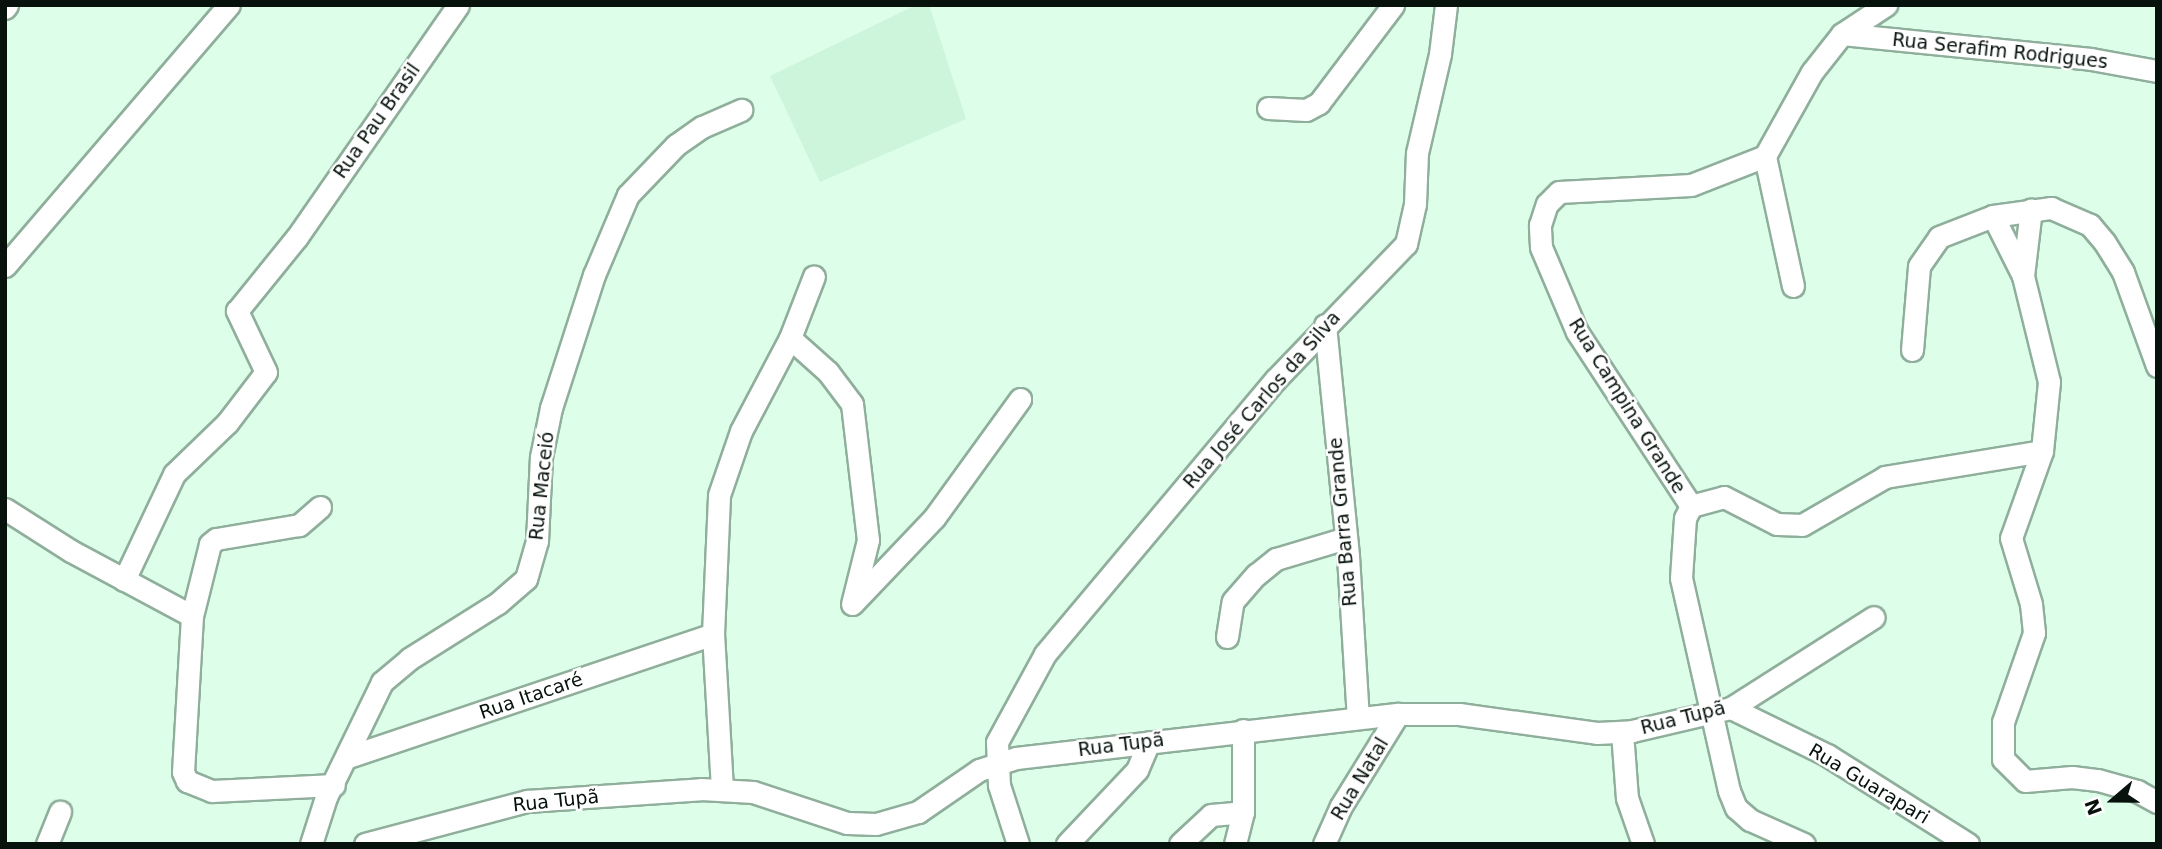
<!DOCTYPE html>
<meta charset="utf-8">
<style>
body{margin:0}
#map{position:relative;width:2162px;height:849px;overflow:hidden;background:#ddfee9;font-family:"DejaVu Sans",sans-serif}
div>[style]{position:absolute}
.built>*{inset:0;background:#ccf5dc}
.roads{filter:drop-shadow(2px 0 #8fae9b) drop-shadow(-2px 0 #8fae9b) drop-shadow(0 2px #8fae9b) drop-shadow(0 -2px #8fae9b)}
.minor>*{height:21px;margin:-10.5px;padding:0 10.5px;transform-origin:10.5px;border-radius:10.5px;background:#fff}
span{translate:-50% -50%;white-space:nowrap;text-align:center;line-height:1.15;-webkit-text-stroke:5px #fff;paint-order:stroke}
.street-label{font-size:19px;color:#07120c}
.frame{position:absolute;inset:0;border:7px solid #07120c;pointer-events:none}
.north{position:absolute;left:2078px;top:765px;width:70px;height:70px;-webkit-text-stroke:5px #fff;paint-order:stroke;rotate:250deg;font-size:19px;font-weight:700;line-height:28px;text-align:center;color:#07120c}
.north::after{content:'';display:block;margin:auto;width:24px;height:32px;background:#07120c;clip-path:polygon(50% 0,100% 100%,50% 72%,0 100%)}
</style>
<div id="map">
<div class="built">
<i style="clip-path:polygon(916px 5px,929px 5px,966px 119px,820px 182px,770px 76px)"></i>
</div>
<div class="roads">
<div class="minor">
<i style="left:5px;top:8px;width:4px;rotate:-56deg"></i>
<i style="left:1842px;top:34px;width:250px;rotate:5.7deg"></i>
<i style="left:2091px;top:59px;width:67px;rotate:10.3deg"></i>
<i style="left:1268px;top:108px;width:38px;rotate:3deg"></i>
<i style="left:1306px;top:110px;width:15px;rotate:-28deg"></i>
<i style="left:1319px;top:103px;width:123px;rotate:-52.9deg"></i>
<i style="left:1993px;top:216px;width:67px;rotate:63.4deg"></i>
<i style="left:2023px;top:276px;width:109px;rotate:76.2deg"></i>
<i style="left:2049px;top:382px;width:69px;rotate:95.8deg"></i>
<i style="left:2042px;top:451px;width:92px;rotate:109.6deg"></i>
<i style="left:2011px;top:538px;width:69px;rotate:73.1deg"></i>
<i style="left:2031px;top:604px;width:29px;rotate:84deg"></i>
<i style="left:2034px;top:633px;width:94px;rotate:109.2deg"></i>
<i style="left:2003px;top:722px;width:37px;rotate:90deg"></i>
<i style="left:2003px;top:759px;width:31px;rotate:45deg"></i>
<i style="left:2025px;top:781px;width:47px;rotate:-4.9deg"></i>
<i style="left:2072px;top:777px;width:26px;rotate:7deg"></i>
<i style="left:2098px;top:780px;width:41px;rotate:15.8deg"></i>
<i style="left:2137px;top:791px;width:23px;rotate:29deg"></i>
<i style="left:5px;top:266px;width:344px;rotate:-49.4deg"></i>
<i style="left:2023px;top:276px;width:67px;rotate:-83.2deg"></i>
<i style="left:1793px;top:286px;width:133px;rotate:-102.2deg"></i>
<i style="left:1765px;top:156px;width:96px;rotate:-60.8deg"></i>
<i style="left:1812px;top:72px;width:48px;rotate:-51.7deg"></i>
<i style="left:1842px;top:34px;width:53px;rotate:-33.4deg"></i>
<i style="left:1325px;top:325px;width:232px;rotate:84.3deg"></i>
<i style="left:1348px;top:556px;width:162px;rotate:86.5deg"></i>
<i style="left:790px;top:338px;width:51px;rotate:41.8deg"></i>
<i style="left:828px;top:372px;width:40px;rotate:53deg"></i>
<i style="left:852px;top:404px;width:137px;rotate:83.3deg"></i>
<i style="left:868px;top:540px;width:66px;rotate:104deg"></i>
<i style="left:1912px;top:350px;width:84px;rotate:-85.2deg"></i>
<i style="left:1919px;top:266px;width:35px;rotate:-55deg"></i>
<i style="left:1939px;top:237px;width:58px;rotate:-21.3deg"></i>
<i style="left:1993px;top:216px;width:59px;rotate:-7.9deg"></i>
<i style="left:2051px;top:208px;width:43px;rotate:23.6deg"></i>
<i style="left:2090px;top:225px;width:23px;rotate:50deg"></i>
<i style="left:2105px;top:243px;width:34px;rotate:58deg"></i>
<i style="left:2123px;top:272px;width:100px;rotate:70.1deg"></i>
<i style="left:1691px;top:506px;width:208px;rotate:-123.2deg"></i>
<i style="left:1577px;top:332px;width:92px;rotate:-113deg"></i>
<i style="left:1541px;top:247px;width:22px;rotate:-93deg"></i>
<i style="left:1540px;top:225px;width:22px;rotate:-72deg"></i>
<i style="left:1547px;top:204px;width:17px;rotate:-45deg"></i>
<i style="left:1559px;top:192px;width:132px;rotate:-3deg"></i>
<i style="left:1691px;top:185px;width:79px;rotate:-21.4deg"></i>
<i style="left:320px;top:507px;width:28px;rotate:139deg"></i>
<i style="left:299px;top:525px;width:84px;rotate:170.4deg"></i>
<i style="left:216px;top:539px;width:8px;rotate:140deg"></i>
<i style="left:210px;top:544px;width:74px;rotate:104deg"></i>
<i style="left:192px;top:616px;width:156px;rotate:93.3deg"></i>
<i style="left:183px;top:772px;width:10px;rotate:66deg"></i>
<i style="left:187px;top:781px;width:27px;rotate:22deg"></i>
<i style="left:212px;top:791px;width:122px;rotate:-2.8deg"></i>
<i style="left:5px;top:509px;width:78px;rotate:32.5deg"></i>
<i style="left:71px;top:551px;width:137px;rotate:28.2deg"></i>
<i style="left:124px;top:580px;width:117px;rotate:-64.7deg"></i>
<i style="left:174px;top:474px;width:74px;rotate:-43.9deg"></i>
<i style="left:227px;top:423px;width:64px;rotate:-52.6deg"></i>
<i style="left:266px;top:372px;width:68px;rotate:-115.4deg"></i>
<i style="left:237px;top:311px;width:95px;rotate:-51deg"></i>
<i style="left:297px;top:237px;width:282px;rotate:-55.2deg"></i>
<i style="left:853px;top:603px;width:117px;rotate:-46.4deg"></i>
<i style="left:934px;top:518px;width:147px;rotate:-54.1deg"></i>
<i style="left:1227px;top:637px;width:36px;rotate:-81deg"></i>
<i style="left:1233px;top:601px;width:35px;rotate:-49deg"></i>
<i style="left:1256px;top:575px;width:26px;rotate:-39deg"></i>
<i style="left:1276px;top:559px;width:73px;rotate:-16.7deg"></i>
<i style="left:1731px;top:708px;width:107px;rotate:26.1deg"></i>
<i style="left:1827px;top:755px;width:167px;rotate:32.3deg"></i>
<i style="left:1622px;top:732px;width:66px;rotate:85.7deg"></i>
<i style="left:1627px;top:798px;width:49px;rotate:70.8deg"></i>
<i style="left:348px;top:757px;width:385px;rotate:-18.6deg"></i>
<i style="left:722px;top:789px;width:155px;rotate:-93.3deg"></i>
<i style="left:713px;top:634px;width:139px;rotate:-87.5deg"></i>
<i style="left:719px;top:495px;width:68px;rotate:-71deg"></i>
<i style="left:741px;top:431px;width:105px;rotate:-62.2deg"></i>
<i style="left:790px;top:338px;width:66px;rotate:-68.8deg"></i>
<i style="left:47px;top:844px;width:35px;rotate:-68deg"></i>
<i style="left:311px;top:844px;width:49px;rotate:-72.3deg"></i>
<i style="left:326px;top:797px;width:128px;rotate:-64deg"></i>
<i style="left:382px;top:682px;width:35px;rotate:-40deg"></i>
<i style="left:409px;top:659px;width:105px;rotate:-32.2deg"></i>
<i style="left:498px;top:603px;width:37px;rotate:-41deg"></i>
<i style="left:526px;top:579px;width:40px;rotate:-74deg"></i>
<i style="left:537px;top:541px;width:84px;rotate:-87.3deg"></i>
<i style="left:541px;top:457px;width:50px;rotate:-78.5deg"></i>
<i style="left:551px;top:408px;width:140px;rotate:-72.1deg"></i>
<i style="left:594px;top:275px;width:87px;rotate:-67deg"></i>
<i style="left:628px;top:195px;width:69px;rotate:-46.2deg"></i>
<i style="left:676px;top:145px;width:32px;rotate:-35deg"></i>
<i style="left:702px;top:127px;width:43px;rotate:-23.6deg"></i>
<i style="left:365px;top:844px;width:168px;rotate:-14.9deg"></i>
<i style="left:527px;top:801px;width:174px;rotate:-3.9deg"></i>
<i style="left:701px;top:789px;width:52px;rotate:3.3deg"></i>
<i style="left:753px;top:792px;width:99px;rotate:18.3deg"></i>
<i style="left:847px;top:823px;width:29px;rotate:2deg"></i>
<i style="left:876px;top:824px;width:44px;rotate:-15.9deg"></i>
<i style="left:918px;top:812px;width:74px;rotate:-34.5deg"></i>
<i style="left:979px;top:770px;width:39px;rotate:-18deg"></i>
<i style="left:1016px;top:758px;width:385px;rotate:-6.6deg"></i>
<i style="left:1398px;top:714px;width:61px"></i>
<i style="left:1459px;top:714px;width:139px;rotate:7.8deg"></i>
<i style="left:1597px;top:733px;width:35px;rotate:-3deg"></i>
<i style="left:1632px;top:731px;width:102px;rotate:-13.1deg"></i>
<i style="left:1731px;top:708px;width:169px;rotate:-32.5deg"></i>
<i style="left:1018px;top:844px;width:62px;rotate:-107.9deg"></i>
<i style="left:999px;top:785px;width:43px;rotate:-92.7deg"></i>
<i style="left:997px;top:742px;width:100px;rotate:-61.4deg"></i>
<i style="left:1045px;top:654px;width:358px;rotate:-50deg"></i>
<i style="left:1275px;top:380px;width:189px;rotate:-46.1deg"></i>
<i style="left:1406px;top:244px;width:41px;rotate:-77.3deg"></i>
<i style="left:1415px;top:204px;width:51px;rotate:-87.8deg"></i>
<i style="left:1417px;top:153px;width:102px;rotate:-76.9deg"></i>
<i style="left:1440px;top:54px;width:49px;rotate:-83deg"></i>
<i style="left:1067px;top:844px;width:102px;rotate:-46.6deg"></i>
<i style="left:1137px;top:770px;width:30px;rotate:-67deg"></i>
<i style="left:1180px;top:844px;width:42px;rotate:-43.1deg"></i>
<i style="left:1211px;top:815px;width:32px;rotate:-5deg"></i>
<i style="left:1235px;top:844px;width:33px;rotate:-76deg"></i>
<i style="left:1243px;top:812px;width:82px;rotate:-90deg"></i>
<i style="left:1324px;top:844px;width:42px;rotate:-65.9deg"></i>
<i style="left:1341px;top:806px;width:108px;rotate:-58.2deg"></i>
<i style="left:1804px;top:844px;width:59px;rotate:-156deg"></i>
<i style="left:1750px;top:820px;width:18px;rotate:-139deg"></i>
<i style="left:1736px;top:808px;width:18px;rotate:-112deg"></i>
<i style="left:1729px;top:791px;width:218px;rotate:-102.7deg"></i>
<i style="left:1681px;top:578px;width:60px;rotate:-86.2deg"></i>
<i style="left:1685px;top:518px;width:13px;rotate:-63deg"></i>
<i style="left:1691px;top:506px;width:34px;rotate:-15deg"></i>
<i style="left:1724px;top:497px;width:59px;rotate:27deg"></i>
<i style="left:1777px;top:524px;width:25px;rotate:2deg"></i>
<i style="left:1802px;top:525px;width:96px;rotate:-30deg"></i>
<i style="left:1885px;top:477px;width:159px;rotate:-9.4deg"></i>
</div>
</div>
<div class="street-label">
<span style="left:2000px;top:51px;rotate:6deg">Rua Serafim Rodrigues</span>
<span style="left:377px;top:121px;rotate:-55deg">Rua Pau Brasil</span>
<span style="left:1262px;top:400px;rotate:-49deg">Rua José Carlos da Silva</span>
<span style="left:1627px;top:406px;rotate:58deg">Rua Campina Grande</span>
<span style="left:542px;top:486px;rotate:-84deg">Rua Maceió</span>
<span style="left:1343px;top:522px;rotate:-95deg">Rua Barra Grande</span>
<span style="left:531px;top:696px;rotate:-19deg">Rua Itacaré</span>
<span style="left:1683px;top:718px;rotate:-14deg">Rua Tupã</span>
<span style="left:1121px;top:745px;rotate:-7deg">Rua Tupã</span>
<span style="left:1360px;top:779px;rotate:-59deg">Rua Natal</span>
<span style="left:1869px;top:784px;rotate:31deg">Rua Guarapari</span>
<span style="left:556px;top:801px;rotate:-6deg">Rua Tupã</span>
</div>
<div class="frame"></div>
<div class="north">N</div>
</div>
